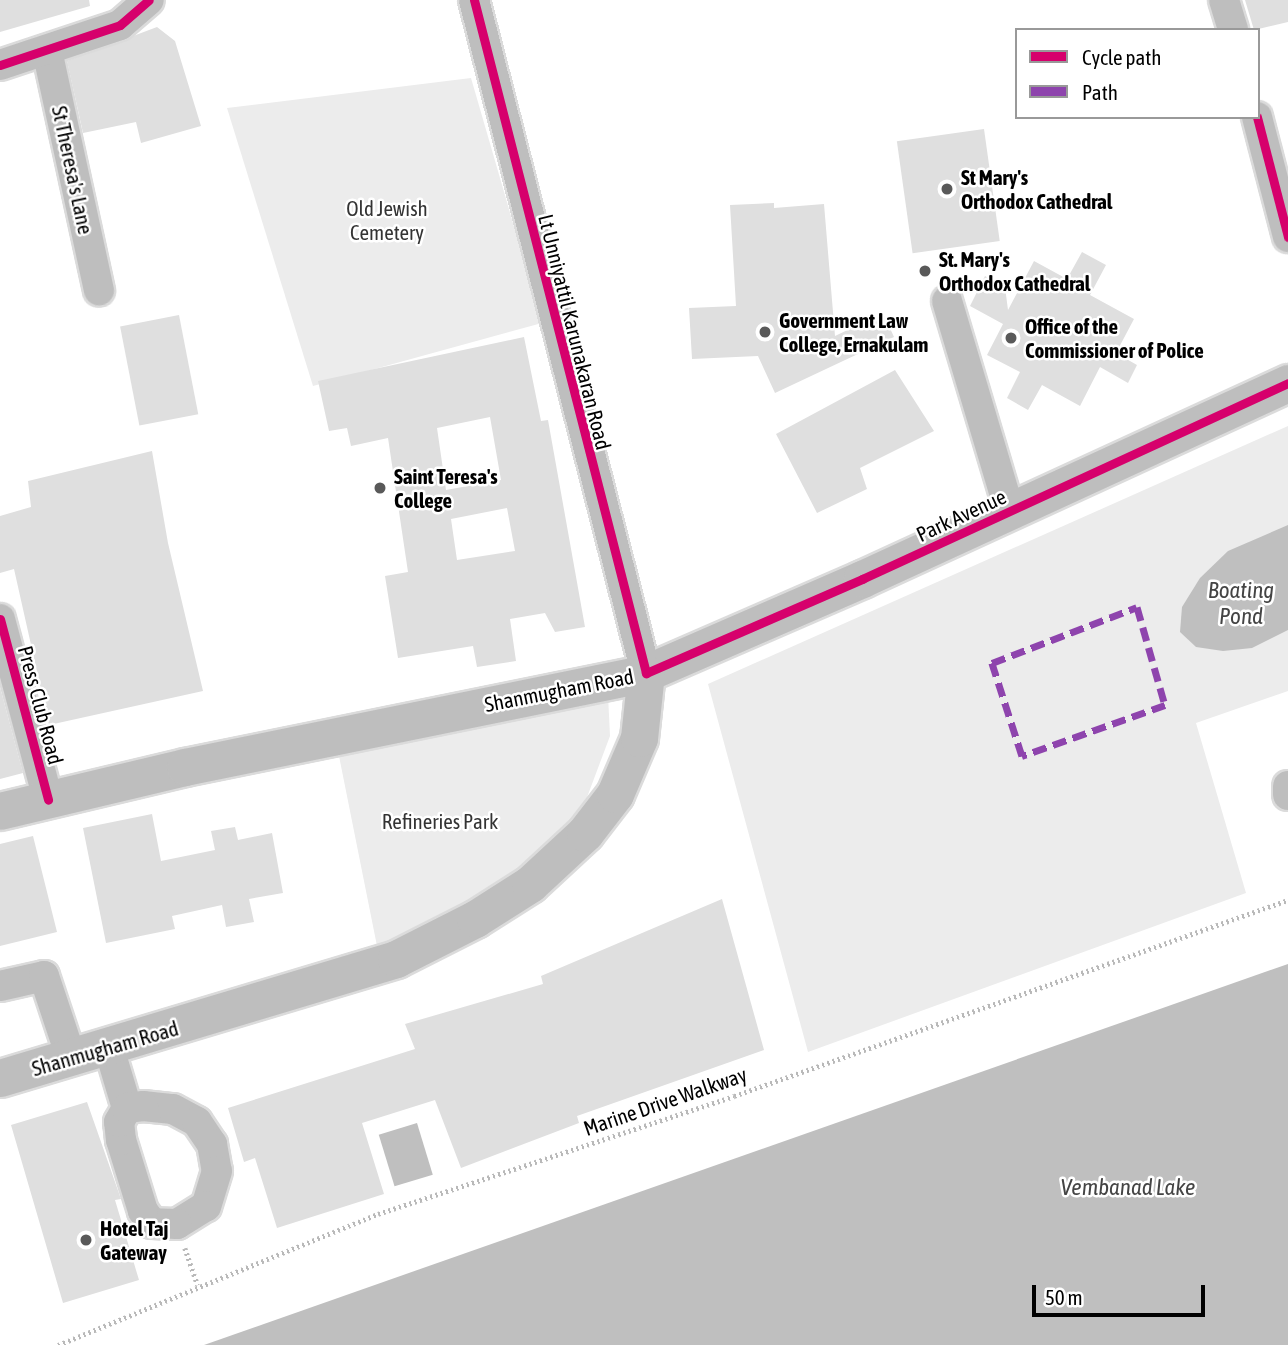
<!DOCTYPE html>
<style>
body{margin:0}
#map{position:relative;width:1288px;height:1345px;overflow:hidden;background:#fff;font-family:"Asap Condensed",sans-serif}
div>[style]{position:absolute}
.green>*{inset:0;background:#ececec}
.water>*{inset:0;background:#bfbfbf;transform-origin:0 0}
.building>*{inset:0;background:#dfdfdf;transform-origin:0 0}
.path>*{height:4.5px;margin-top:-2.25px;transform-origin:0;background:repeating-linear-gradient(90deg,#b9b9b9 0 2px,transparent 0 5.5px)}
.roads{filter:drop-shadow(2px 0 #dbdbdb) drop-shadow(-2px 0 #dbdbdb) drop-shadow(0 2px #dbdbdb) drop-shadow(0 -2px #dbdbdb)}
.minor>*{height:30px;margin:-15px;padding:0 15px;transform-origin:15px;border-radius:15px;background:#bebebe}
.major>*{height:37px;margin:-18.5px;padding:0 18.5px;transform-origin:18.5px;border-radius:18.5px;background:#bebebe}
.quiet>*{height:7px;margin-top:-3.5px;transform-origin:0;background:repeating-linear-gradient(90deg,#8e44ad 0 14px,transparent 0 21px)}
.cycleway>*{height:9px;margin:-4.5px;padding:0 4.5px;transform-origin:4.5px;border-radius:4.5px;background:#d6006c}
.dots>*{width:19px;height:19px;translate:-50% -50%;box-sizing:border-box;border:4px solid #fff;border-radius:50%}
span{translate:-50% -50%;white-space:nowrap;text-align:center;line-height:1.15;-webkit-text-stroke:5px #fff;paint-order:stroke}
.street-label{font-size:21px;color:#000}
.poi-label{font-size:21px;color:#000;font-weight:700}
.left{translate:0 -50%;text-align:left}
.park-label{font-size:21px;color:#333}
.water-label{font-size:23px;color:#444;font-style:italic}
.legend{position:absolute;left:1015px;top:28px;width:245px;height:91px;box-sizing:border-box;background:#fff;border:2px solid #999;margin:0;padding:9px 12px;list-style:none;font-size:21px;color:#000}
.legend li{display:flex;align-items:center;gap:14px;height:35px}
.legend b{width:35px;border:2px solid #999}
.scale{position:absolute;left:1032px;top:1285px;width:173px;height:32px;box-sizing:border-box;border:4px solid #000;border-top:0;padding-left:9px;font-size:21px;line-height:24px;white-space:nowrap;color:#000;-webkit-text-stroke:5px #fff;paint-order:stroke}
</style>
<div id="map">
<div class="green">
<i style="clip-path:polygon(471px 78px,542px 323px,313px 386px,227px 108px)"></i>
<i style="clip-path:polygon(1288px 426px,1288px 691px,1196px 723px,1246px 893px,808px 1052px,708px 684px)"></i>
<i style="clip-path:polygon(608px 695px,610px 736px,586px 800px,556px 841px,469px 904px,377px 946px,339px 756px)"></i>
</div>
<div class="water">
<i style="clip-path:polygon(1288px 525px,1288px 630px,1252px 648px,1223px 651px,1196px 647px,1180px 632px,1182px 607px,1200px 578px,1228px 551px)"></i>
<i style="clip-path:polygon(1288px 964px,1288px 1345px,204px 1345px)"></i>
<i style="left:417px;top:1123px;width:54px;height:40px;rotate:73deg"></i>
</div>
<div class="building">
<i style="clip-path:polygon(0 0,89px 0,90px 6px,0 32px)"></i>
<i style="clip-path:polygon(1245px 0,1288px 0,1288px 22px,1254px 30px)"></i>
<i style="clip-path:polygon(157px 27px,175px 41px,201px 126px,141px 143px,136px 122px,83px 133px,67px 61px)"></i>
<i style="left:984px;top:129px;width:113px;height:88px;rotate:82deg"></i>
<i style="clip-path:polygon(774px 203px,774px 208px,824px 204px,835px 336px,883px 313px,894px 337px,775px 393px,758px 356px,692px 359px,689px 308px,736px 306px,730px 205px)"></i>
<i style="clip-path:polygon(1082px 252px,1106px 265px,1090px 295px,1134px 319px,1116px 353px,1137px 365px,1128px 383px,1100px 367px,1080px 406px,1042px 385px,1028px 410px,1007px 398px,1020px 372px,987px 355px,1003px 324px,970px 306px,985px 276px,1005px 287px,1008px 310px,1034px 261px,1067px 279px)"></i>
<i style="left:179px;top:315px;width:101px;height:60px;rotate:79deg"></i>
<i style="clip-path:polygon(evenodd,524px 337px,541px 421px,548px 420px,585px 627px,555px 632px,545px 613px,510px 619px,516px 661px,477px 667px,473px 646px,398px 658px,385px 576px,408px 572px,388px 438px,351px 446px,347px 428px,329px 431px,318px 381px,524px 337px,490px 417px,501px 480px,446px 490px,437px 428px,490px 417px,524px 337px,507px 508px,515px 551px,457px 560px,451px 519px,507px 508px)"></i>
<i style="clip-path:polygon(895px 370px,934px 431px,860px 468px,867px 489px,817px 513px,776px 434px)"></i>
<i style="clip-path:polygon(152px 451px,168px 543px,203px 691px,49px 725px,14px 569px,0 573px,0 516px,31px 507px,28px 481px)"></i>
<i style="clip-path:polygon(0 687px,23px 773px,0 779px)"></i>
<i style="clip-path:polygon(152px 814px,161px 861px,215px 850px,211px 831px,235px 827px,238px 840px,272px 833px,283px 893px,249px 899px,254px 922px,226px 927px,222px 905px,172px 916px,175px 929px,106px 943px,83px 828px)"></i>
<i style="clip-path:polygon(33px 836px,57px 932px,0 946px,0 844px)"></i>
<i style="clip-path:polygon(722px 899px,764px 1050px,577px 1116px,579px 1123px,461px 1168px,435px 1100px,362px 1123px,384px 1194px,277px 1228px,255px 1158px,244px 1162px,228px 1108px,415px 1049px,405px 1024px,543px 984px,541px 976px)"></i>
<i style="clip-path:polygon(87px 1102px,121px 1199px,115px 1200px,139px 1280px,63px 1303px,11px 1125px)"></i>
</div>
<div class="path">
<i style="left:185px;top:1248px;width:39px;rotate:71deg"></i>
<i style="left:58px;top:1345px;width:346px;rotate:-22.3deg"></i>
<i style="left:378px;top:1214px;width:375px;rotate:-18.3deg"></i>
<i style="left:734px;top:1096px;width:588px;rotate:-19.48deg"></i>
</div>
<div class="roads">
<div class="minor">
<i style="left:474px;top:0;width:695px;rotate:75.66deg"></i>
<i style="left:1224px;top:0;width:31px;rotate:73deg"></i>
<i style="left:47px;top:50px;width:246px;rotate:77.8deg"></i>
<i style="left:0;top:65px;width:126px;rotate:-18.4deg"></i>
<i style="left:120px;top:25px;width:38px;rotate:-41deg"></i>
<i style="left:1257px;top:117px;width:124px;rotate:75.5deg"></i>
<i style="left:947px;top:301px;width:220px;rotate:73.4deg"></i>
<i style="left:0;top:619px;width:187px;rotate:75.1deg"></i>
<i style="left:1288px;top:786px;width:9px;rotate:90deg"></i>
<i style="left:0;top:986px;width:45px;rotate:-12.8deg"></i>
<i style="left:44px;top:976px;width:85px;rotate:71.6deg"></i>
<i style="left:109px;top:1048px;width:63px;rotate:73.3deg"></i>
<i style="left:143px;top:1106px;width:30px;rotate:6deg"></i>
<i style="left:173px;top:1109px;width:27px;rotate:28deg"></i>
<i style="left:197px;top:1122px;width:27px;rotate:56deg"></i>
<i style="left:212px;top:1144px;width:27px;rotate:80deg"></i>
<i style="left:217px;top:1171px;width:37px;rotate:107deg"></i>
<i style="left:206px;top:1206px;width:34px;rotate:148deg"></i>
<i style="left:177px;top:1224px;width:25px;rotate:-178deg"></i>
<i style="left:152px;top:1223px;width:15px;rotate:-127deg"></i>
<i style="left:143px;top:1211px;width:74px;rotate:-107.2deg"></i>
<i style="left:121px;top:1140px;width:18px;rotate:-96deg"></i>
<i style="left:119px;top:1122px;width:16px;rotate:-60deg"></i>
<i style="left:127px;top:1108px;width:16px;rotate:-7deg"></i>
</div>
<div class="major">
<i style="left:0;top:811px;width:190px;rotate:-13.4deg"></i>
<i style="left:185px;top:767px;width:470px;rotate:-11.5deg"></i>
<i style="left:646px;top:673px;width:236px;rotate:-23.5deg"></i>
<i style="left:862px;top:579px;width:469px;rotate:-24.7deg"></i>
<i style="left:0;top:1078px;width:413px;rotate:-16.7deg"></i>
<i style="left:396px;top:959px;width:89px;rotate:-26.9deg"></i>
<i style="left:475px;top:919px;width:65px;rotate:-32.5deg"></i>
<i style="left:530px;top:884px;width:75px;rotate:-42.8deg"></i>
<i style="left:585px;top:833px;width:49px;rotate:-52.4deg"></i>
<i style="left:615px;top:794px;width:61px;rotate:-66.8deg"></i>
<i style="left:639px;top:738px;width:65px;rotate:-83.9deg"></i>
</div>
</div>
<div class="quiet">
<i style="left:1137px;top:607px;width:102px;rotate:74.1deg"></i>
<i style="left:1165px;top:705px;width:152px;rotate:160.4deg"></i>
<i style="left:1022px;top:756px;width:98px;rotate:-107.9deg"></i>
<i style="left:992px;top:663px;width:155px;rotate:-21.1deg"></i>
</div>
<div class="cycleway">
<i style="left:474px;top:0;width:695px;rotate:75.66deg"></i>
<i style="left:646px;top:673px;width:236px;rotate:-23.5deg"></i>
<i style="left:862px;top:579px;width:469px;rotate:-24.7deg"></i>
<i style="left:0;top:65px;width:126px;rotate:-18.4deg"></i>
<i style="left:120px;top:25px;width:38px;rotate:-41deg"></i>
<i style="left:1257px;top:117px;width:124px;rotate:75.5deg"></i>
<i style="left:0;top:619px;width:187px;rotate:75.1deg"></i>
</div>
<div class="dots">
<i style="left:947px;top:189px;background:#595959"></i>
<i style="left:925px;top:271px;background:#595959"></i>
<i style="left:765px;top:332px;background:#595959"></i>
<i style="left:1011px;top:338px;background:#595959"></i>
<i style="left:380px;top:488px;background:#595959"></i>
<i style="left:86px;top:1240px;background:#595959"></i>
</div>
<div class="street-label">
<span style="left:73px;top:170px;rotate:78deg">St Theresa's Lane</span>
<span style="left:575px;top:332px;rotate:76deg">Lt Unniyattil Karunakaran Road</span>
<span style="left:961px;top:515px;rotate:-25deg">Park Avenue</span>
<span style="left:559px;top:690px;rotate:-11deg">Shanmugham Road</span>
<span style="left:41px;top:705px;rotate:75deg">Press Club Road</span>
<span style="left:105px;top:1048px;rotate:-16deg">Shanmugham Road</span>
<span style="left:665px;top:1101px;rotate:-19deg">Marine Drive Walkway</span>
</div>
<div class="poi-label">
<span class="left" style="left:961px;top:189px">St Mary's<br>Orthodox Cathedral</span>
<span class="left" style="left:939px;top:271px">St. Mary's<br>Orthodox Cathedral</span>
<span class="left" style="left:779px;top:332px">Government Law<br>College, Ernakulam</span>
<span class="left" style="left:1025px;top:338px">Office of the<br>Commissioner of Police</span>
<span class="left" style="left:394px;top:488px">Saint Teresa's<br>College</span>
<span class="left" style="left:100px;top:1240px">Hotel Taj<br>Gateway</span>
</div>
<div class="park-label">
<span style="left:387px;top:220px">Old Jewish<br>Cemetery</span>
<span style="left:440px;top:821px">Refineries Park</span>
</div>
<div class="water-label">
<span style="left:1241px;top:603px">Boating<br>Pond</span>
<span style="left:1128px;top:1187px">Vembanad Lake</span>
</div>
<ul class="legend">
<li><b style="height:9px;background:#d6006c"></b>Cycle path</li>
<li><b style="height:9px;background:#8e44ad"></b>Path</li>
</ul>
<div class="scale">50 m</div>
</div>
